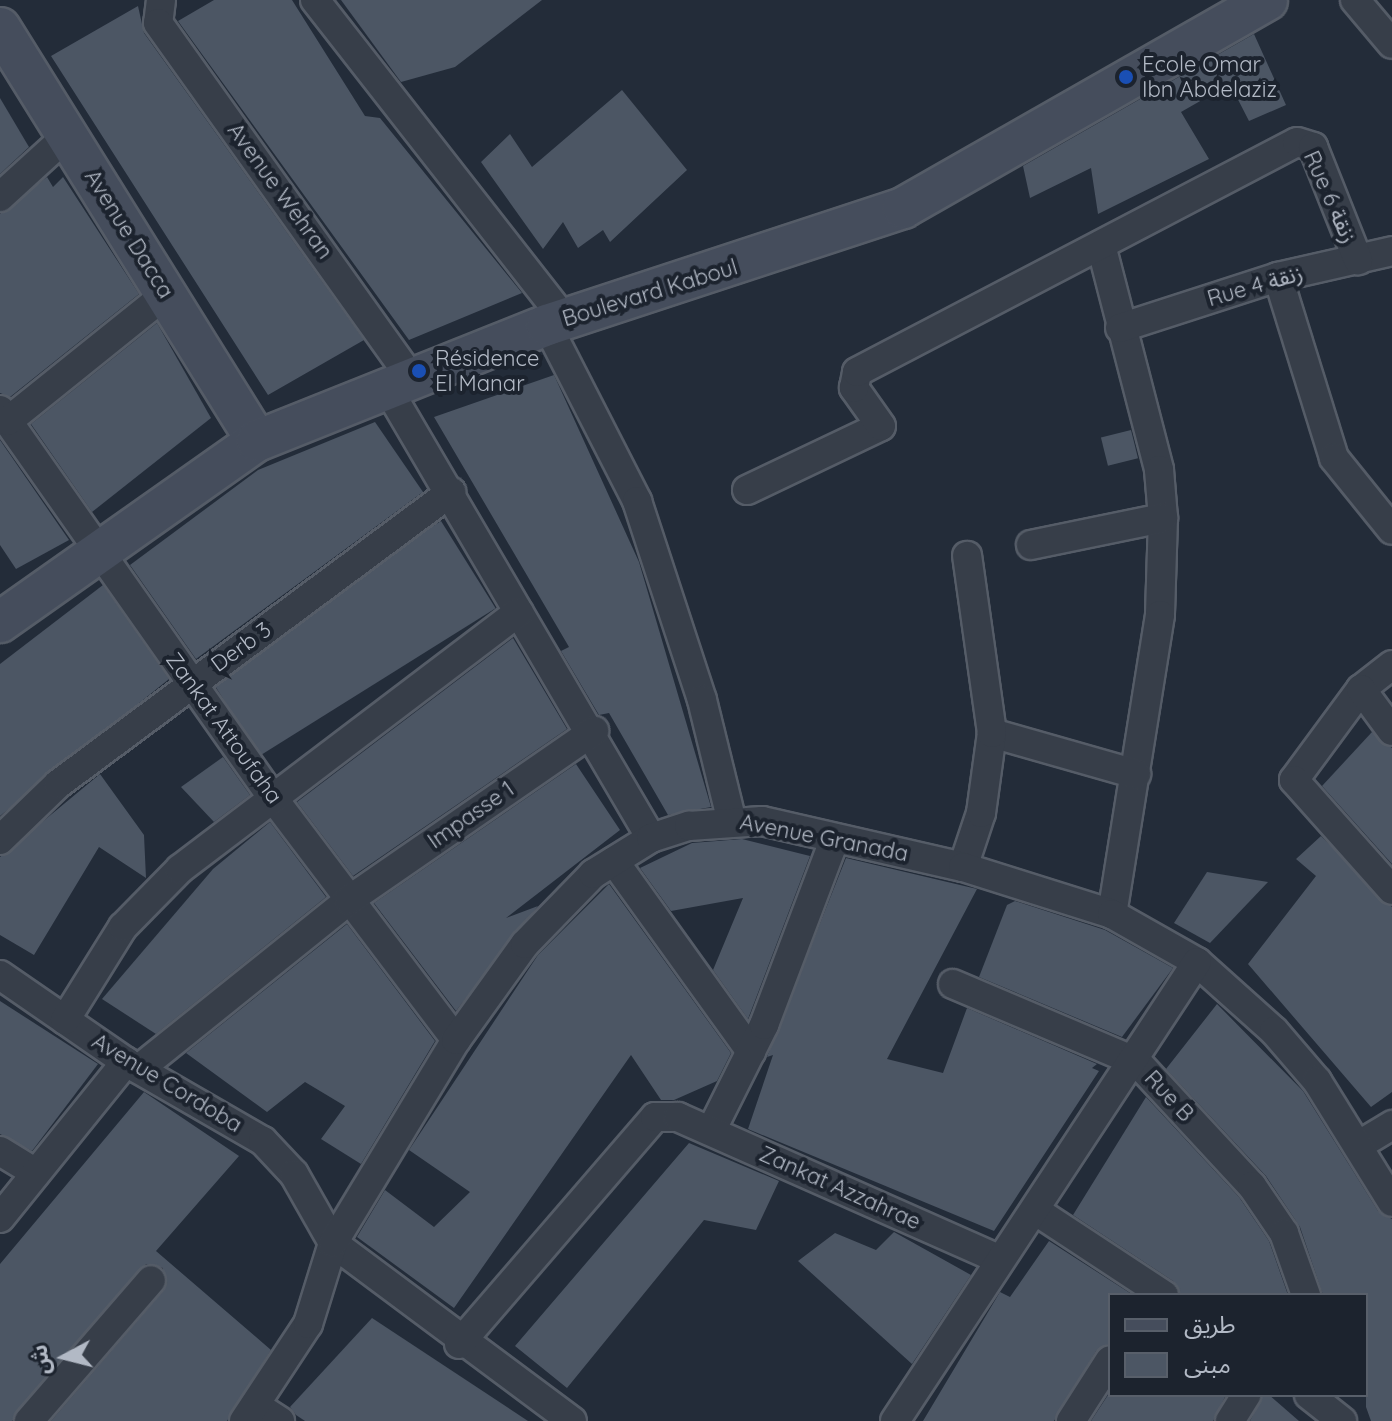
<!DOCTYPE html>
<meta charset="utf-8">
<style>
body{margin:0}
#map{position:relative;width:1392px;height:1421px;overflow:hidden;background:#232c39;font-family:Quicksand,"Noto Sans Arabic",sans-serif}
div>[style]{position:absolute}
.building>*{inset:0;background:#4c5664;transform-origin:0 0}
.roads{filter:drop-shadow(2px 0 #555c67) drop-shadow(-2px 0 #555c67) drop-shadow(0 2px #555c67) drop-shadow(0 -2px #555c67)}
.street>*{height:28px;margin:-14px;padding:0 14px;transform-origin:14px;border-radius:14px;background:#373e49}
.secondary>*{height:40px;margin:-20px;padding:0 20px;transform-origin:20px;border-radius:20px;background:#454d5c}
.dots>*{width:22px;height:22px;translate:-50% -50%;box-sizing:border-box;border:4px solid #1c232e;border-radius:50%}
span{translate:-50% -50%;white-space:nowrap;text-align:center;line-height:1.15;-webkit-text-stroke:8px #1c232e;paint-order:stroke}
.poi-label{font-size:22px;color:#b2b9c5}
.left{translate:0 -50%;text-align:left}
.street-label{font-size:22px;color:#b2b9c5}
.legend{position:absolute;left:1108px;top:1293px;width:260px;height:104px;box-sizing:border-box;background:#1c232e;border:2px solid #585f6a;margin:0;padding:10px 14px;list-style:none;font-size:24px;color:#b2b9c5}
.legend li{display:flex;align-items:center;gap:16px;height:40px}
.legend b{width:40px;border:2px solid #585f6a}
.north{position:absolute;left:24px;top:1317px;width:80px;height:80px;-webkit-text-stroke:6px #1c232e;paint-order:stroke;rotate:263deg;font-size:22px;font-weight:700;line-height:32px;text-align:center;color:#b2b9c5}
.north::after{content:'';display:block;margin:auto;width:28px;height:36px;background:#b2b9c5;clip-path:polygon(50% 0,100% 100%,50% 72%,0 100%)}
</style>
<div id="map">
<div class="building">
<i style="clip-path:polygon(214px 0,292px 0,365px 116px,380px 118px,522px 293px,409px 340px,178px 21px)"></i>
<i style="clip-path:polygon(341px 0,542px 0,455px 67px,401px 82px)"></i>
<i style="clip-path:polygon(138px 6px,144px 33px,364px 340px,268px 395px,51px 56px)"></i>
<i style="clip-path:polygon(1254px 34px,1286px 105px,1249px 121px,1230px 84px,1181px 112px,1209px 159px,1098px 214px,1091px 168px,1030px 198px,1023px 166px)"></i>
<i style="clip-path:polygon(622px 90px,687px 170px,610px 242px,603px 230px,578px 248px,563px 222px,543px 249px,481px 162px,510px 134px,532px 167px)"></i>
<i style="clip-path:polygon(0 98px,29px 147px,0 174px)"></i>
<i style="clip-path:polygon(47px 177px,53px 187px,63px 177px,139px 294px,10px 397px,0 393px,0 214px)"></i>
<i style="clip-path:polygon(157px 323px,211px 418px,92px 512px,31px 424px)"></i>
<i style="clip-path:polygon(554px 375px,639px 562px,711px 807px,668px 815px,609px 713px,599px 715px,561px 651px,569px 647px,434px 417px)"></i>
<i style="clip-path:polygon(375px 422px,423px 492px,196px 659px,130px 565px,258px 470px)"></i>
<i style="left:1131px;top:430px;width:29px;height:31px;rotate:76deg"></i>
<i style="clip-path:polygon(0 440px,69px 540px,16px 569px,0 545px)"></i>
<i style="left:441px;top:521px;width:103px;height:279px;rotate:58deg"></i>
<i style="clip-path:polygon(103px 585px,169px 679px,0 816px,0 664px)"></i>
<i style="clip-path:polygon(513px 638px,567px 729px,353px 876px,297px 802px)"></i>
<i style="clip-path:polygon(1372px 732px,1392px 748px,1392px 864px,1322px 786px)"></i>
<i style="clip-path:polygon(223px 757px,250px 795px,214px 822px,181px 787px)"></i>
<i style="clip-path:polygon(576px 764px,620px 830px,506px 918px,538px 906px,456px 1011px,374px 903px)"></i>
<i style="clip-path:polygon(100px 774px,144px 835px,146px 878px,99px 847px,34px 955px,0 935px,0 857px)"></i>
<i style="clip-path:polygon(270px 822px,326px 897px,156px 1034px,102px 999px,213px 869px)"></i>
<i style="clip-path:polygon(1321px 836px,1392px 907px,1392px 1092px,1371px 1107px,1248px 964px,1316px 876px,1296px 859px)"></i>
<i style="clip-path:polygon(742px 839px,810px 856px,748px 1019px,713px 970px,743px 898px,671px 911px,640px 868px,692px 843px)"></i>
<i style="clip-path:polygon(846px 858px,977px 889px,887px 1059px,943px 1073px,967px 1008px,1097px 1064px,1092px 1068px,1099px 1071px,994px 1231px,748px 1129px,773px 1055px,767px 1057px)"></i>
<i style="clip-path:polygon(1207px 872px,1268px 882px,1210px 943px,1174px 923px)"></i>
<i style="clip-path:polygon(609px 884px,731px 1053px,717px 1081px,674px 1100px,661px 1100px,631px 1055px,454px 1308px,357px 1237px,385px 1190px,434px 1227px,470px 1192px,409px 1150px,538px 955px)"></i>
<i style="clip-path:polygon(1015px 901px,1105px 930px,1173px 968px,1122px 1037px,979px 977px,1007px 905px)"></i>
<i style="clip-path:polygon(347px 924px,435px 1041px,361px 1164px,321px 1139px,345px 1106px,305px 1082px,267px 1112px,186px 1053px)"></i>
<i style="clip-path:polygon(0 1001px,98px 1064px,32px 1151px,0 1134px)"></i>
<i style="clip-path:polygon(1217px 1004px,1303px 1091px,1378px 1211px,1392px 1219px,1392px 1421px,1371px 1421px,1366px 1407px,1366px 1295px,1323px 1295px,1300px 1227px,1266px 1176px,1166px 1069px)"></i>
<i style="clip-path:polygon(144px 1092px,239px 1156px,156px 1251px,271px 1350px,227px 1421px,51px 1421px,164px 1290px,163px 1268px,146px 1264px,12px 1421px,0 1421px,0 1264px)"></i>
<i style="clip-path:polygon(1146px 1097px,1239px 1197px,1269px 1241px,1288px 1295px,1181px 1295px,1173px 1281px,1073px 1215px)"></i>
<i style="clip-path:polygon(689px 1143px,779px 1181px,756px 1230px,704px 1220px,567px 1388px,515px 1346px)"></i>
<i style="clip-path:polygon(894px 1232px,971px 1275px,912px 1364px,798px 1261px,835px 1233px,876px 1250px)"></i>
<i style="clip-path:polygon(1049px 1241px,1133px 1295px,1110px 1295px,1110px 1343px,1096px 1351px,1054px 1421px,923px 1421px,1000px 1292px,1010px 1297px)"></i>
<i style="clip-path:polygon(372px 1318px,528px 1421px,305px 1421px,296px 1415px,290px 1407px)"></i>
<i style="clip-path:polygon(1110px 1392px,1110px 1395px,1226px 1395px,1213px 1421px,1091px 1421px)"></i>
<i style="clip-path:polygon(1263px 1395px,1269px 1395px,1299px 1421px,1250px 1421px)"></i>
</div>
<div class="roads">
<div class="street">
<i style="left:161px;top:0;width:23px;rotate:97deg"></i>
<i style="left:158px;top:23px;width:439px;rotate:54.5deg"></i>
<i style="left:315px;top:0;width:405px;rotate:52deg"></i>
<i style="left:1355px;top:0;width:57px;rotate:49.9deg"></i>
<i style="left:0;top:197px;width:92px;rotate:-42.4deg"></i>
<i style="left:1101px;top:245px;width:232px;rotate:75.5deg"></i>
<i style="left:1159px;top:470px;width:48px;rotate:85.2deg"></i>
<i style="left:1163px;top:518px;width:97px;rotate:91.8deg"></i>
<i style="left:1160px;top:615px;width:303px;rotate:99.1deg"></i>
<i style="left:1278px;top:277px;width:189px;rotate:72.8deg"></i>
<i style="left:1334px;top:458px;width:92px;rotate:51.1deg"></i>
<i style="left:547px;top:325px;width:198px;rotate:62.9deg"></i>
<i style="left:637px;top:501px;width:209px;rotate:71.9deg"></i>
<i style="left:702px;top:700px;width:122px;rotate:76.2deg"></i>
<i style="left:1120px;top:328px;width:166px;rotate:-17.9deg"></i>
<i style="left:1278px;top:277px;width:117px;rotate:-12.8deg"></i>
<i style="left:389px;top:391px;width:518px;rotate:59.62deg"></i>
<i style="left:0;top:410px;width:474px;rotate:54.9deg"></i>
<i style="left:273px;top:798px;width:303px;rotate:52.9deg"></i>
<i style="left:8px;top:421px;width:203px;rotate:-38.8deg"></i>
<i style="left:747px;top:490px;width:148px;rotate:-25.5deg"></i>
<i style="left:881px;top:426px;width:47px;rotate:-125.4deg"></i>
<i style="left:854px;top:388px;width:16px;rotate:-79deg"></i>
<i style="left:857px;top:372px;width:496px;rotate:-27.6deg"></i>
<i style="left:1297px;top:142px;width:17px;rotate:17deg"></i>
<i style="left:1313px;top:147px;width:122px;rotate:68.3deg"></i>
<i style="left:1031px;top:545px;width:135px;rotate:-11.6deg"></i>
<i style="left:1392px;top:665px;width:39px;rotate:142deg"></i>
<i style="left:1361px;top:689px;width:113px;rotate:126.4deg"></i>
<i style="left:1294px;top:780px;width:147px;rotate:48.3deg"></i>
<i style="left:1361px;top:689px;width:52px;rotate:53.6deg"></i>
<i style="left:992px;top:733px;width:150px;rotate:15.9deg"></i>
<i style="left:0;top:840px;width:81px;rotate:-44deg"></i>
<i style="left:58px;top:784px;width:490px;rotate:-36.6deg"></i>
<i style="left:614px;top:861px;width:235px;rotate:54.3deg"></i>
<i style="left:963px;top:867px;width:57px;rotate:-71.6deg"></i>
<i style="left:981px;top:813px;width:81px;rotate:-82.2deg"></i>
<i style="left:992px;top:733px;width:179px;rotate:-98deg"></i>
<i style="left:0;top:975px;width:153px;rotate:34.6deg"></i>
<i style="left:126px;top:1062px;width:158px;rotate:30deg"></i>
<i style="left:263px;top:1141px;width:45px;rotate:46.8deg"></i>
<i style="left:294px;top:1174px;width:79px;rotate:60.5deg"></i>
<i style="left:333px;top:1243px;width:298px;rotate:36.7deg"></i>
<i style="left:953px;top:984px;width:200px;rotate:23deg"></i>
<i style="left:1137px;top:1062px;width:169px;rotate:47.2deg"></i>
<i style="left:1252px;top:1186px;width:57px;rotate:55.8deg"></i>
<i style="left:1284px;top:1233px;width:66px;rotate:70.5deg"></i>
<i style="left:65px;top:1020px;width:110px;rotate:-58.1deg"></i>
<i style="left:123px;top:927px;width:81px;rotate:-45.5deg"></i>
<i style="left:180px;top:869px;width:425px;rotate:-37.2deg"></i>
<i style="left:139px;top:1069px;width:270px;rotate:-38.8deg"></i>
<i style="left:349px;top:900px;width:298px;rotate:-34.6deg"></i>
<i style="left:711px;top:1131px;width:119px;rotate:-63.4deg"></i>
<i style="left:764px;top:1025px;width:200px;rotate:-69.2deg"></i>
<i style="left:1359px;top:1145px;width:39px;rotate:-31deg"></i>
<i style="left:0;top:1151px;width:42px;rotate:31.4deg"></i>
<i style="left:1036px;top:1211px;width:153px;rotate:33.3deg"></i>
<i style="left:0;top:1218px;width:201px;rotate:-51.1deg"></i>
<i style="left:459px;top:1344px;width:300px;rotate:-49.2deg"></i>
<i style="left:655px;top:1117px;width:23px"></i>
<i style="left:678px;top:1117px;width:352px;rotate:23.9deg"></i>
<i style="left:1309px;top:1395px;width:42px;rotate:38.2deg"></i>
<i style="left:255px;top:1405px;width:30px;rotate:33deg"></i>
<i style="left:29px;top:1421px;width:186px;rotate:-49.1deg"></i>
<i style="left:244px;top:1421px;width:116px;rotate:-56.6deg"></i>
<i style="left:308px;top:1324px;width:85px;rotate:-72.8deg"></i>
<i style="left:333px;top:1243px;width:237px;rotate:-58.8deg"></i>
<i style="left:456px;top:1040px;width:118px;rotate:-54.3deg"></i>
<i style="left:525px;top:944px;width:98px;rotate:-45.8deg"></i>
<i style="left:593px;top:874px;width:68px;rotate:-31.8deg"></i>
<i style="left:651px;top:838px;width:40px;rotate:-18deg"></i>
<i style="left:689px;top:826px;width:73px;rotate:-3.9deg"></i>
<i style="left:762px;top:821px;width:206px;rotate:12.9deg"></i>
<i style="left:963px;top:867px;width:156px;rotate:17.5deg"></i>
<i style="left:1112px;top:914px;width:98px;rotate:29.5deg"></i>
<i style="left:1197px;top:962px;width:103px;rotate:41.9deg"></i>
<i style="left:1274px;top:1031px;width:66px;rotate:49.3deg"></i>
<i style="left:1317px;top:1081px;width:142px;rotate:58.2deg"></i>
<i style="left:895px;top:1421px;width:549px;rotate:-56.66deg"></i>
<i style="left:1071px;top:1421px;width:72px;rotate:-57.4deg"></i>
<i style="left:1230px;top:1421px;width:31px;rotate:-58deg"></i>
</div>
<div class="secondary">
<i style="left:0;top:28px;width:486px;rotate:58.1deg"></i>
<i style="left:0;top:622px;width:314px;rotate:-35.2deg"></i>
<i style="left:257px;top:441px;width:312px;rotate:-21.8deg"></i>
<i style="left:547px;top:325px;width:375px;rotate:-18.2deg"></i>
<i style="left:903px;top:208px;width:419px;rotate:-29.7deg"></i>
</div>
</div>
<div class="dots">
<i style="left:1126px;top:77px;background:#1a4fb4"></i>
<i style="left:419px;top:371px;background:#1a4fb4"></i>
</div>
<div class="poi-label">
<span class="left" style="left:1142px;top:77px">Ecole Omar<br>Ibn Abdelaziz</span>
<span class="left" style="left:435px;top:371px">Résidence<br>El Manar</span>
</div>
<div class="street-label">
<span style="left:280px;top:191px;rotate:54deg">Avenue Wehran</span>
<span style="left:1330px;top:197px;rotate:66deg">Rue 6 زنقة</span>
<span style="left:129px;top:234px;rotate:58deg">Avenue Dacca</span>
<span style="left:1255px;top:286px;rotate:-16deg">Rue 4 زنقة</span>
<span style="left:650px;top:293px;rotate:-17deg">Boulevard Kaboul</span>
<span style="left:241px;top:647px;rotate:-36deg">Derb 3</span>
<span style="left:224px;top:728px;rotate:54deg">Zankat Attoufaha</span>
<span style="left:471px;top:815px;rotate:-35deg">Impasse 1</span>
<span style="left:824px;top:838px;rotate:11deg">Avenue Granada</span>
<span style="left:167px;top:1083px;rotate:31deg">Avenue Cordoba</span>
<span style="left:1169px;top:1096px;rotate:47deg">Rue B</span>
<span style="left:840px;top:1188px;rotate:24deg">Zankat Azzahrae</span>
</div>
<ul class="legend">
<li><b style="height:10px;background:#454d5c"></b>طريق</li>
<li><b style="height:22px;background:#4c5664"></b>مبنى</li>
</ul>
<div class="north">ش</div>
</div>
